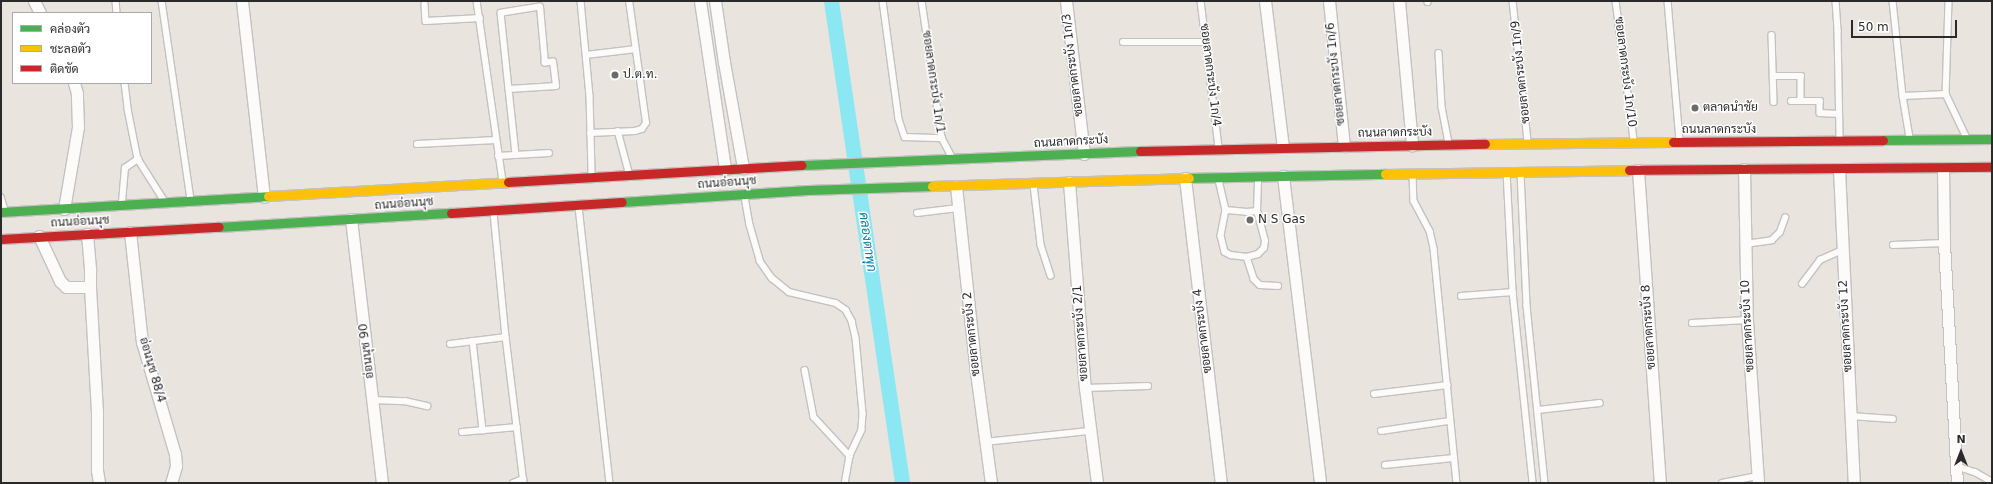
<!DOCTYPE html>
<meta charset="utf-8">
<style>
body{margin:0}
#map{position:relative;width:1993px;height:484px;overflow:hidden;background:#eae4df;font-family:"DejaVu Sans",Sarabun,sans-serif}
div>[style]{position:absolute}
.canal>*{height:15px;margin:-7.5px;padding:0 7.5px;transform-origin:7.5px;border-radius:7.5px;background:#8be8f3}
.roads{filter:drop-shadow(1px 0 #c3c1c1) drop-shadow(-1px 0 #c3c1c1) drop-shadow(0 1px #c3c1c1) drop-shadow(0 -1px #c3c1c1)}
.lane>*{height:5.5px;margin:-2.75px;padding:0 2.75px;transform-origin:2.75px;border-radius:2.75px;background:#fcfbfa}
.street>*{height:11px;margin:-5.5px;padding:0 5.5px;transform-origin:5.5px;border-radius:5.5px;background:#fcfbfa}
.fast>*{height:9px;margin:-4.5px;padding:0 4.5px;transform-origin:4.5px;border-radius:4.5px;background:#4caf50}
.slow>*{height:9px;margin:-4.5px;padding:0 4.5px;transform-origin:4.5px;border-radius:4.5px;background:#ffc107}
.jam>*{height:9px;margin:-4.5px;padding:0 4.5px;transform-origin:4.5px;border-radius:4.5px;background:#c62828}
.dots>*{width:11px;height:11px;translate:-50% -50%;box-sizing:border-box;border:2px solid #fff;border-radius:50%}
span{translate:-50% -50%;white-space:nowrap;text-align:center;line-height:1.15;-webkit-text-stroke:3px #fff;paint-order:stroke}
.street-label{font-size:12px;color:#2a2a2a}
.poi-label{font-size:12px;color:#2a2a2a}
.left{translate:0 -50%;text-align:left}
.water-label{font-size:13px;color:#0181a1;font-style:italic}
.frame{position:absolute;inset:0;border:2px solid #2a2a2a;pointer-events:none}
.legend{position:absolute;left:12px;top:12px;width:140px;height:72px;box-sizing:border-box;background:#fff;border:1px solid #aaa;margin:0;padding:5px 7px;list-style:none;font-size:12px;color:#2a2a2a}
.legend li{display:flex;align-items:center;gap:8px;height:20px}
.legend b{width:20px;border:1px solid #aaa}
.north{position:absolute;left:1941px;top:432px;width:40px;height:40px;-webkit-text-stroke:3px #fff;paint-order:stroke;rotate:0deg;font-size:11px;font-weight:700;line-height:16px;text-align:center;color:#2a2a2a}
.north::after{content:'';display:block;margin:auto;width:14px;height:18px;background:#2a2a2a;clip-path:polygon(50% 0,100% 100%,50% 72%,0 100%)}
.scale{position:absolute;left:1851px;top:20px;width:106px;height:18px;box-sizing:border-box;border:2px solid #2a2a2a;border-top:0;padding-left:5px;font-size:12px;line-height:14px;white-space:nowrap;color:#2a2a2a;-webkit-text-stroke:3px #fff;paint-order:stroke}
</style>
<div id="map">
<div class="canal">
<i style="left:831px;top:1px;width:487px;rotate:81.6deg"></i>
</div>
<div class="roads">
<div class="lane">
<i style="left:116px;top:1px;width:12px;rotate:85deg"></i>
<i style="left:162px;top:1px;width:200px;rotate:81.7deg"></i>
<i style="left:477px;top:1px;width:182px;rotate:81.8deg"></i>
<i style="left:581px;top:1px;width:95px;rotate:84.6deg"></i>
<i style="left:590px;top:96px;width:79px;rotate:88.5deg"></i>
<i style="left:883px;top:1px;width:119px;rotate:82.3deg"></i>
<i style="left:899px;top:119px;width:19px;rotate:72deg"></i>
<i style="left:905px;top:137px;width:37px;rotate:2deg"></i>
<i style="left:922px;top:1px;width:138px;rotate:81.7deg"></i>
<i style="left:942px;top:138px;width:21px;rotate:62deg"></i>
<i style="left:1201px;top:1px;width:148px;rotate:83deg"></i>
<i style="left:1428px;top:1px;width:1px;rotate:90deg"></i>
<i style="left:1513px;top:1px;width:141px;rotate:83.9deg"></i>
<i style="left:1616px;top:1px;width:140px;rotate:82.6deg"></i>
<i style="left:1668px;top:1px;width:140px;rotate:85.1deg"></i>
<i style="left:1836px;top:1px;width:30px;rotate:86deg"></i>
<i style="left:1838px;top:31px;width:108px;rotate:88.9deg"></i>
<i style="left:1893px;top:1px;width:96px;rotate:84deg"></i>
<i style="left:1903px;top:96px;width:43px;rotate:80.5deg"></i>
<i style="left:1949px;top:1px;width:93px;rotate:91.8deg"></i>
<i style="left:1946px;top:94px;width:47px;rotate:64.5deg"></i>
<i style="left:425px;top:4px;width:17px;rotate:87deg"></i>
<i style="left:426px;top:21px;width:54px;rotate:-3.2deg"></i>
<i style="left:1772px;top:35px;width:67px;rotate:88.3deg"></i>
<i style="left:1123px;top:42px;width:83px"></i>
<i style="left:1439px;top:53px;width:54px;rotate:86.8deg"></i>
<i style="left:1442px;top:107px;width:36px;rotate:79deg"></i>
<i style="left:586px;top:55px;width:50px;rotate:-6.8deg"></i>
<i style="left:1774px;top:76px;width:27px"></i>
<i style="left:1801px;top:76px;width:24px;rotate:90deg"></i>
<i style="left:125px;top:83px;width:26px;rotate:83deg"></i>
<i style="left:128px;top:109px;width:51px;rotate:78.7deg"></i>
<i style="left:138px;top:159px;width:49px;rotate:57.6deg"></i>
<i style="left:509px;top:89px;width:47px;rotate:-3.7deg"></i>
<i style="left:556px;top:86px;width:24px;rotate:-97deg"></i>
<i style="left:553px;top:62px;width:8px;rotate:173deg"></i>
<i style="left:545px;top:63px;width:56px;rotate:-95.1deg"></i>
<i style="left:540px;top:7px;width:39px;rotate:171deg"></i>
<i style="left:501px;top:13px;width:76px;rotate:84deg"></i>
<i style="left:509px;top:89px;width:66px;rotate:83.9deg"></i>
<i style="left:1903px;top:96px;width:43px;rotate:-2.7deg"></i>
<i style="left:1791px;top:101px;width:29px"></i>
<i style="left:1820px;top:101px;width:12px;rotate:90deg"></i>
<i style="left:1820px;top:113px;width:19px;rotate:3deg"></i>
<i style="left:618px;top:131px;width:42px;rotate:75deg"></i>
<i style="left:590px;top:133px;width:45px;rotate:-2.5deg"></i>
<i style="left:635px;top:131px;width:7px;rotate:-16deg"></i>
<i style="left:642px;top:129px;width:7px;rotate:-56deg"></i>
<i style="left:646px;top:123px;width:123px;rotate:-97.9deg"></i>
<i style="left:417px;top:144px;width:79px;rotate:-2.9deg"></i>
<i style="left:498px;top:156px;width:51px;rotate:-3.4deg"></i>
<i style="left:1507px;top:172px;width:120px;rotate:87.1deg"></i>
<i style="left:1513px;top:292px;width:192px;rotate:84deg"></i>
<i style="left:1521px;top:173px;width:133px;rotate:87.4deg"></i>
<i style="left:1527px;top:306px;width:178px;rotate:84.2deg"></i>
<i style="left:1413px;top:175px;width:26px;rotate:88deg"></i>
<i style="left:1414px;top:201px;width:34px;rotate:62deg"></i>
<i style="left:1430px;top:231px;width:18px;rotate:77deg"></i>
<i style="left:1434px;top:249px;width:235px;rotate:84.4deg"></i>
<i style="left:1219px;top:180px;width:31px;rotate:77deg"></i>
<i style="left:1226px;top:210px;width:21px;rotate:5deg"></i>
<i style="left:1247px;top:212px;width:10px;rotate:-6deg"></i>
<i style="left:1257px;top:211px;width:32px;rotate:-88deg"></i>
<i style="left:1034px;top:185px;width:60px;rotate:83.3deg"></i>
<i style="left:1041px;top:245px;width:32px;rotate:72deg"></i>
<i style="left:1px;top:197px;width:14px;rotate:73deg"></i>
<i style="left:745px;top:197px;width:28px;rotate:80deg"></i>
<i style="left:750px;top:225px;width:37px;rotate:74deg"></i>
<i style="left:760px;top:261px;width:21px;rotate:55deg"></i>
<i style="left:772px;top:278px;width:22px;rotate:39deg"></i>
<i style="left:789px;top:292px;width:48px;rotate:13.2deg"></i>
<i style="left:836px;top:303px;width:12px;rotate:35deg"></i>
<i style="left:846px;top:310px;width:13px;rotate:61deg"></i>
<i style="left:852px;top:321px;width:17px;rotate:77deg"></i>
<i style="left:856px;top:338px;width:76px;rotate:84.7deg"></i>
<i style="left:863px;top:414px;width:16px;rotate:94deg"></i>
<i style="left:862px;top:430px;width:29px;rotate:115deg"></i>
<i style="left:850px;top:456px;width:27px;rotate:100deg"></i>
<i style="left:122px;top:202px;width:34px;rotate:-85deg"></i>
<i style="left:125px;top:168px;width:16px;rotate:-35deg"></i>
<i style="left:579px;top:207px;width:278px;rotate:83.6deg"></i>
<i style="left:1226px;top:210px;width:26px;rotate:101deg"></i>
<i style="left:1221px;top:236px;width:16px;rotate:76deg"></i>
<i style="left:1225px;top:252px;width:7px;rotate:27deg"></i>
<i style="left:1231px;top:255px;width:16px;rotate:7deg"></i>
<i style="left:1247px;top:257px;width:23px;rotate:72deg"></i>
<i style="left:1254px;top:279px;width:8px;rotate:45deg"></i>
<i style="left:1260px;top:285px;width:18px;rotate:3deg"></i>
<i style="left:494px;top:213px;width:125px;rotate:84.5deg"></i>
<i style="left:506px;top:337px;width:147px;rotate:83deg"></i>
<i style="left:917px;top:213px;width:41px;rotate:-7deg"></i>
<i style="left:1745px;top:244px;width:27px;rotate:-8deg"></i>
<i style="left:1772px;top:240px;width:11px;rotate:-45deg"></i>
<i style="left:1780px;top:232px;width:15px;rotate:-70deg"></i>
<i style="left:1893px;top:245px;width:51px;rotate:-2.2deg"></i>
<i style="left:1247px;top:257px;width:11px;rotate:-15deg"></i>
<i style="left:1258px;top:254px;width:8px;rotate:-45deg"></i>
<i style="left:1264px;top:248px;width:7px;rotate:-82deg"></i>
<i style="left:1265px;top:241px;width:31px;rotate:-105deg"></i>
<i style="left:1802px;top:284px;width:30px;rotate:-53deg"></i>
<i style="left:1820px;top:260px;width:24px;rotate:-24deg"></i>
<i style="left:1461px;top:296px;width:52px;rotate:-4.4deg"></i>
<i style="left:1692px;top:323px;width:55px;rotate:-3.1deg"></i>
<i style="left:473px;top:341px;width:90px;rotate:83.6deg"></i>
<i style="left:450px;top:344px;width:56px;rotate:-7.1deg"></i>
<i style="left:805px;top:370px;width:48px;rotate:79.2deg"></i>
<i style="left:814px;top:417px;width:53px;rotate:47.3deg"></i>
<i style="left:1085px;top:388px;width:63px;rotate:-1.8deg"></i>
<i style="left:1374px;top:394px;width:74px;rotate:-7deg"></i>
<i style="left:372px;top:400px;width:33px;rotate:2deg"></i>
<i style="left:405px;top:401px;width:23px;rotate:13deg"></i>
<i style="left:1538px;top:410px;width:62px;rotate:-6.4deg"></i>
<i style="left:1851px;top:416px;width:42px;rotate:4.1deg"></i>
<i style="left:1381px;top:431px;width:69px;rotate:-8.4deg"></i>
<i style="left:462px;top:432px;width:55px;rotate:-5.2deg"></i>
<i style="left:985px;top:442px;width:106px;rotate:-6deg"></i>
<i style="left:1385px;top:465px;width:68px;rotate:-5.9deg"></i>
<i style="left:1956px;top:466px;width:20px;rotate:18deg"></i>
<i style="left:1975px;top:472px;width:20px;rotate:30deg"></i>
<i style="left:513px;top:483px;width:11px;rotate:-22deg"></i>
<i style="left:1722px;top:483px;width:36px;rotate:-11deg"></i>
</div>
<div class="street">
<i style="left:34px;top:1px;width:13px;rotate:63deg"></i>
<i style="left:242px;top:1px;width:197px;rotate:83.6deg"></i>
<i style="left:700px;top:1px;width:170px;rotate:81.5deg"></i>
<i style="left:715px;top:1px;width:62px;rotate:81.6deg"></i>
<i style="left:724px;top:62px;width:108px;rotate:79.8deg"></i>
<i style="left:1066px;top:1px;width:154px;rotate:83.3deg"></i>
<i style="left:1265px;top:1px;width:147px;rotate:83deg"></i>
<i style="left:1329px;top:1px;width:146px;rotate:84.1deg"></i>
<i style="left:1399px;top:1px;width:145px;rotate:84.8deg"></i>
<i style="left:1943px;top:168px;width:75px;rotate:89.2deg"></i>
<i style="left:1944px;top:243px;width:240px;rotate:86.9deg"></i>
<i style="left:1744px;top:169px;width:151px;rotate:88.9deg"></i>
<i style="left:1747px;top:320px;width:163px;rotate:86.1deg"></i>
<i style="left:1839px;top:169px;width:314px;rotate:87.3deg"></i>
<i style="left:1638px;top:170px;width:314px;rotate:86deg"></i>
<i style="left:1283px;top:176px;width:309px;rotate:83.1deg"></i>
<i style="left:1185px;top:178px;width:307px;rotate:83.3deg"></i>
<i style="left:1069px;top:182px;width:207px;rotate:85.6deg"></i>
<i style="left:1085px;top:388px;width:96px;rotate:82.8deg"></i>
<i style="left:956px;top:186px;width:187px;rotate:83.9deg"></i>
<i style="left:976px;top:372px;width:112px;rotate:82.3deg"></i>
<i style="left:64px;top:209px;width:83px;rotate:-80.3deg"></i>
<i style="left:78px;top:127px;width:34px;rotate:-92deg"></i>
<i style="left:77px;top:93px;width:10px;rotate:-107deg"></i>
<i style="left:351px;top:219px;width:266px;rotate:83.3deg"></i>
<i style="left:130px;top:232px;width:111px;rotate:83.8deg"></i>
<i style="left:142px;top:342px;width:117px;rotate:73.6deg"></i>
<i style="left:175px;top:454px;width:12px;rotate:85deg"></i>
<i style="left:176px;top:466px;width:18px;rotate:106deg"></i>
<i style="left:87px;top:234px;width:37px;rotate:85deg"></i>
<i style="left:90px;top:271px;width:16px;rotate:90deg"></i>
<i style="left:90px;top:287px;width:124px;rotate:86.8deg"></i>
<i style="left:97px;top:411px;width:59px;rotate:90deg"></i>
<i style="left:97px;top:470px;width:13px;rotate:81deg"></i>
<i style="left:39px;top:236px;width:50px;rotate:65deg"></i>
<i style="left:60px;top:281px;width:8px;rotate:45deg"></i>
<i style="left:66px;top:287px;width:24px"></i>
</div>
<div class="fast">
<i style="left:1883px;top:140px;width:109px;rotate:-0.5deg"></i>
<i style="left:802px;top:165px;width:338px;rotate:-2.4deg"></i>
<i style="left:1189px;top:178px;width:196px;rotate:-1.2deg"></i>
<i style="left:622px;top:202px;width:186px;rotate:-3.7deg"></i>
<i style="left:808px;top:190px;width:124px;rotate:-1.8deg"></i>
<i style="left:1px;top:212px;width:267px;rotate:-3.4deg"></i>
<i style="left:219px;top:227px;width:232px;rotate:-3.5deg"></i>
</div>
<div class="slow">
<i style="left:1485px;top:144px;width:188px;rotate:-0.6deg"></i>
<i style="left:1385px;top:174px;width:244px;rotate:-0.9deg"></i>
<i style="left:932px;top:186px;width:257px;rotate:-1.8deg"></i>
<i style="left:268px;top:196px;width:240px;rotate:-3.3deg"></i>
</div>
<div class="jam">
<i style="left:1673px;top:142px;width:210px;rotate:-0.5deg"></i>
<i style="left:1140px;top:151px;width:345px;rotate:-1.2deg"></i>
<i style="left:1629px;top:170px;width:363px;rotate:-0.5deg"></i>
<i style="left:508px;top:182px;width:294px;rotate:-3.3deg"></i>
<i style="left:451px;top:213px;width:171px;rotate:-3.7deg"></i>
<i style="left:1px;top:239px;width:218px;rotate:-3.2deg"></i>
</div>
</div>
<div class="dots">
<i style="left:615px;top:75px;background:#6d6b69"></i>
<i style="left:1695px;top:108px;background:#6d6b69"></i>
<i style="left:1250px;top:220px;background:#6d6b69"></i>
</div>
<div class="street-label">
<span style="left:1073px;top:65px;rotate:-97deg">ซอยลาดกระบัง 1ก/3</span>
<span style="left:1521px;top:72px;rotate:-96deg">ซอยลาดกระบัง 1ก/9</span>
<span style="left:1625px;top:72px;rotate:83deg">ซอยลาดกระบัง 1ก/10</span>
<span style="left:1336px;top:74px;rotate:-96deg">ซอยลาดกระบัง 1ก/6</span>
<span style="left:1210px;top:75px;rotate:83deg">ซอยลาดกระบัง 1ก/4</span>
<span style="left:933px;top:82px;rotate:82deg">ซอยลาดกระบัง 1ก/1</span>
<span style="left:1719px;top:130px">ถนนลาดกระบัง</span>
<span style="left:1395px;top:133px;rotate:-1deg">ถนนลาดกระบัง</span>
<span style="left:1071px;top:142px;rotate:-3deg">ถนนลาดกระบัง</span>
<span style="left:727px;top:183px;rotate:-4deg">ถนนอ่อนนุช</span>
<span style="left:404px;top:204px;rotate:-4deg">ถนนอ่อนนุช</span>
<span style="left:80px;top:222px;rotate:-3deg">ถนนอ่อนนุช</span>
<span style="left:1748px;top:326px;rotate:-93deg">ซอยลาดกระบัง 10</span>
<span style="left:1846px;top:326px;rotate:-93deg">ซอยลาดกระบัง 12</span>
<span style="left:1649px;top:327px;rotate:-94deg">ซอยลาดกระบัง 8</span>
<span style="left:1203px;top:331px;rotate:-97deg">ซอยลาดกระบัง 4</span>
<span style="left:1081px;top:333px;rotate:-94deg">ซอยลาดกระบัง 2/1</span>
<span style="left:972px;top:334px;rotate:-96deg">ซอยลาดกระบัง 2</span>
<span style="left:367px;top:351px;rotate:-97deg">อ่อนนุช 90</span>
<span style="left:152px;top:370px;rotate:74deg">อ่อนนุช 88/4</span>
</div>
<div class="poi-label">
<span class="left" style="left:623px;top:75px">ป.ต.ท.</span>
<span class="left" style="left:1703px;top:108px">ตลาดนำชัย</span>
<span class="left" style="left:1258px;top:220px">N S Gas</span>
</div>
<div class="water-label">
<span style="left:867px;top:242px;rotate:82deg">คลองตาพุก</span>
</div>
<div class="frame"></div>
<ul class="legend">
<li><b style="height:5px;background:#4caf50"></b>คล่องตัว</li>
<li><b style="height:5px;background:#ffc107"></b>ชะลอตัว</li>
<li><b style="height:5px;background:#c62828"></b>ติดขัด</li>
</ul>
<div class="north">N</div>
<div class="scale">50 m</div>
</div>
